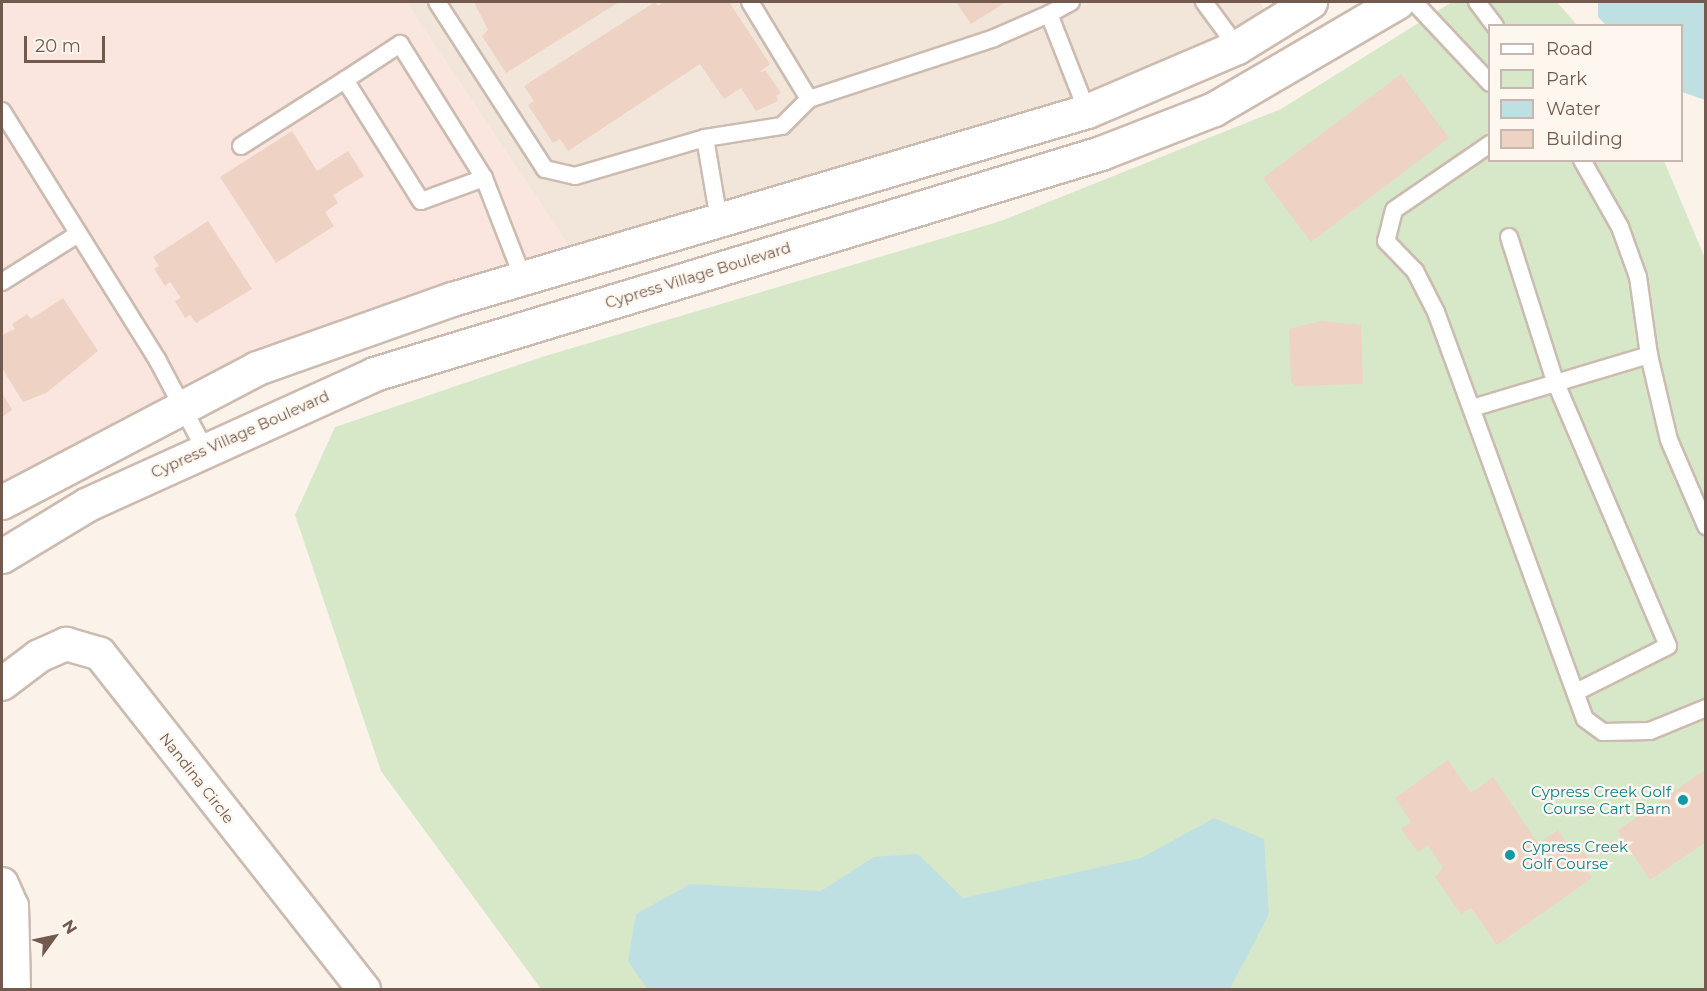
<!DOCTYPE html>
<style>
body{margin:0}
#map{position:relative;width:1707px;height:991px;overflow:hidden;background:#fbf3ea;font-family:Montserrat,sans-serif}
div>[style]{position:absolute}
.residential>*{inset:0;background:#f2e5d9}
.commercial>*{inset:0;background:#fae5df}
.green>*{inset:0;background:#d7e8c9}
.water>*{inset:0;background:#bfe0e3}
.building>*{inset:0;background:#eed2c4;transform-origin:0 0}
.roads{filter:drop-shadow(2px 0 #ccbbb0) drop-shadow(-2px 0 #ccbbb0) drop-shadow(0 2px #ccbbb0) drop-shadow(0 -2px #ccbbb0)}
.lane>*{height:16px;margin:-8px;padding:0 8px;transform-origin:8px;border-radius:8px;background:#fff}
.street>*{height:32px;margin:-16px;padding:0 16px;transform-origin:16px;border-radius:16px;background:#fff}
.secondary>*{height:33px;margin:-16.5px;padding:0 16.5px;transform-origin:16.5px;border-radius:16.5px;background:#fff}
.dots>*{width:16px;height:16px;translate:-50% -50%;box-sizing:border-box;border:3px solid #fef7f0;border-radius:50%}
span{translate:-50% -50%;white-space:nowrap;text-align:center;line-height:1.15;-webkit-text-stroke:4.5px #fef7f0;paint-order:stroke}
.street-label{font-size:15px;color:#735a4f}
.culture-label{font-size:15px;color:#0d838f}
.right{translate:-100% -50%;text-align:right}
.left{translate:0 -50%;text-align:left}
.frame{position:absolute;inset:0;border:3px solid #735a4f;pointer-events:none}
.legend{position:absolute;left:1488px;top:24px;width:195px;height:138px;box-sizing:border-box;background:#fef7f0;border:2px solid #c6b8b0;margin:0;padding:8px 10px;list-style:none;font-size:18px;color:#735a4f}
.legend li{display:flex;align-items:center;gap:12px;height:30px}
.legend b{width:30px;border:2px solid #c6b8b0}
.north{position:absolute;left:24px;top:907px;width:60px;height:60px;-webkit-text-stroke:4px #fef7f0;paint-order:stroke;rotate:57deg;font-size:16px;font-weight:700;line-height:24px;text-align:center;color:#735a4f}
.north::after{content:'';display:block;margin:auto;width:21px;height:27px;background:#735a4f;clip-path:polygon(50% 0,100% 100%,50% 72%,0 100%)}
.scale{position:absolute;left:24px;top:36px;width:81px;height:27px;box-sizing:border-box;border:3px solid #735a4f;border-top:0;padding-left:8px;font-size:18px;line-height:21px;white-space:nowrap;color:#735a4f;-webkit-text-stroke:4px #fef7f0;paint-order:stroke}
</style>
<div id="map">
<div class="residential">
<i style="clip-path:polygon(406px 2px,1260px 2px,1266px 13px,1230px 34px,1083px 97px,571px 249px)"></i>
</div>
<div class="commercial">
<i style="clip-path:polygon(2px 2px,406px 2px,571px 249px,251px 355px,2px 485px)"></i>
</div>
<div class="green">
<i style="clip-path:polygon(1452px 2px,1557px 2px,1577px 25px,1490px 26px,1490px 160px,1664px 161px,1705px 258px,1705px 989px,541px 989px,381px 771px,295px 515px,335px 427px,542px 357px,1001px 221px,1281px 109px)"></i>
</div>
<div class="water">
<i style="clip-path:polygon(1598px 2px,1705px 2px,1705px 100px,1682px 92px,1682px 26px,1606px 25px,1598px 17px)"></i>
<i style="clip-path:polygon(1214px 818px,1264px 839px,1269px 914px,1230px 989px,648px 990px,628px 961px,636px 914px,690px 884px,821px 891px,874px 857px,918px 854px,963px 898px,1141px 858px)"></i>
</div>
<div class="building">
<i style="clip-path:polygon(474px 2px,619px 2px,506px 73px,482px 36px,488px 30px)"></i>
<i style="clip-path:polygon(655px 2px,658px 6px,664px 2px,729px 2px,770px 64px,759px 72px,766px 71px,781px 93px,776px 96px,778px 101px,756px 111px,741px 88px,724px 99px,700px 64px,568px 151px,560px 139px,553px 143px,528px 105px,534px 101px,524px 86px)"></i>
<i style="clip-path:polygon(956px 2px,1006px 2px,971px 24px)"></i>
<i style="left:1401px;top:74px;width:80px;height:173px;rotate:53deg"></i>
<i style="clip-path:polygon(292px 131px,317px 171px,348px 151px,364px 176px,333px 195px,338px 203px,325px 212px,334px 226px,276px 263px,220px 177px)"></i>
<i style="clip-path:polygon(208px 221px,252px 289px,196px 323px,190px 315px,185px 318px,175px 301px,181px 298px,170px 282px,165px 286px,154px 269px,159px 266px,153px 257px)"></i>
<i style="clip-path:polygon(63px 298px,98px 351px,46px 393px,23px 402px,2px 368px,2px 335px,15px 329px,12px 324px,27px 314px,31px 319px)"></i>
<i style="clip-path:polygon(1321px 321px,1361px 325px,1363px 384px,1295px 386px,1291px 382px,1289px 329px)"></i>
<i style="clip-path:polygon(2px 393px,12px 410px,2px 417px)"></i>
<i style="clip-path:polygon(1448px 760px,1471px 793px,1493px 777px,1538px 843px,1558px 830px,1568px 845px,1574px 840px,1588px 859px,1582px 863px,1592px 878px,1497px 945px,1471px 908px,1461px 914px,1435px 877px,1443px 868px,1428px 845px,1418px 852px,1401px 829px,1411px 822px,1395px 798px)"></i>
<i style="clip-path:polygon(1706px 769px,1706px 842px,1650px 880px,1617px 831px)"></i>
</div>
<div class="roads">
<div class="lane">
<i style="left:437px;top:2px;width:199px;rotate:57.1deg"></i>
<i style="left:545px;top:169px;width:31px;rotate:13deg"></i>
<i style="left:575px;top:176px;width:135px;rotate:-16.3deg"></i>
<i style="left:705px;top:138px;width:78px;rotate:-8.9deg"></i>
<i style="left:782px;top:126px;width:38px;rotate:-45deg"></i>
<i style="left:809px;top:99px;width:195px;rotate:-18.2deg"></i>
<i style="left:994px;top:38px;width:60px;rotate:-23.6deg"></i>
<i style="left:750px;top:2px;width:114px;rotate:58.7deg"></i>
<i style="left:1071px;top:2px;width:25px;rotate:151deg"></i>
<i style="left:1049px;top:14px;width:104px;rotate:68.6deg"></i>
<i style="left:1204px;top:2px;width:56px;rotate:53.7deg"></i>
<i style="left:1414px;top:2px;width:111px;rotate:46.8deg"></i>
<i style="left:1477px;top:2px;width:30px;rotate:53deg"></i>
<i style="left:2px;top:111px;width:295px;rotate:58deg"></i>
<i style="left:158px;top:361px;width:98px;rotate:62.1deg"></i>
<i style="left:705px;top:138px;width:83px;rotate:80.3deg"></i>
<i style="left:1490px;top:144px;width:116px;rotate:145.5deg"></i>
<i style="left:1394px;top:210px;width:32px;rotate:104deg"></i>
<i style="left:1386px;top:241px;width:42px;rotate:46deg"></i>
<i style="left:1415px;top:271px;width:46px;rotate:62.9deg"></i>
<i style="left:1436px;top:312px;width:433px;rotate:69.9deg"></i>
<i style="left:1585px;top:719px;width:22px;rotate:36deg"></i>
<i style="left:1603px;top:732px;width:47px;rotate:-1.2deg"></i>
<i style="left:1650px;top:731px;width:61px;rotate:-22.3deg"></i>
<i style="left:241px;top:146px;width:123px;rotate:-32.4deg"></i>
<i style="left:1582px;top:160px;width:77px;rotate:60.4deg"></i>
<i style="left:1620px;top:227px;width:53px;rotate:70.2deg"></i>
<i style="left:1638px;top:277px;width:79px;rotate:82deg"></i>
<i style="left:1649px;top:355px;width:87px;rotate:76.8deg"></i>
<i style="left:1669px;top:440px;width:94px;rotate:66.7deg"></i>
<i style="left:484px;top:178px;width:67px;rotate:159.9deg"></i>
<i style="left:421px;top:201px;width:143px;rotate:-122.1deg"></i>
<i style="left:345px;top:80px;width:66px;rotate:-33.2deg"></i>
<i style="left:400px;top:44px;width:158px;rotate:57.9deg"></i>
<i style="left:484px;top:178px;width:107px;rotate:68.7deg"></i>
<i style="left:1509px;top:237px;width:151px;rotate:72.3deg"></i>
<i style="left:1555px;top:381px;width:288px;rotate:66.9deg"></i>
<i style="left:1668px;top:646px;width:103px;rotate:153.4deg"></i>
<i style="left:2px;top:282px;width:90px;rotate:-32.3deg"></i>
<i style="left:1472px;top:408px;width:185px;rotate:-16.7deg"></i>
</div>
<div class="street">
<i style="left:2px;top:684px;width:46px;rotate:-37.1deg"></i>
<i style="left:39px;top:656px;width:30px;rotate:-24deg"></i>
<i style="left:66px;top:644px;width:35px;rotate:16deg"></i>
<i style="left:100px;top:654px;width:427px;rotate:51.8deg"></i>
<i style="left:2px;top:884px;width:24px;rotate:66deg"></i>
<i style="left:12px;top:906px;width:84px;rotate:88.6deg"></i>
</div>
<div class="secondary">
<i style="left:2px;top:502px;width:288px;rotate:-27.7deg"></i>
<i style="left:257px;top:368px;width:207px;rotate:-19.5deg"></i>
<i style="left:452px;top:299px;width:662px;rotate:-16.49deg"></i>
<i style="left:1087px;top:111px;width:163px;rotate:-23.1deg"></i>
<i style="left:1237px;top:47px;width:86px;rotate:-31.7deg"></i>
<i style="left:2px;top:556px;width:100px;rotate:-31.2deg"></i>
<i style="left:88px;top:504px;width:314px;rotate:-24.4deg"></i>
<i style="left:374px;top:374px;width:760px;rotate:-16.91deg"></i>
<i style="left:1101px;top:153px;width:121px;rotate:-21.3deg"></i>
<i style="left:1214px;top:109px;width:212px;rotate:-30.3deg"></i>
</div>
</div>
<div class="dots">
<i style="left:1683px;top:800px;background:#0f9aa8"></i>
<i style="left:1510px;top:855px;background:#0f9aa8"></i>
</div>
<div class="street-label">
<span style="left:698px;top:275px;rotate:-17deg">Cypress Village Boulevard</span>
<span style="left:240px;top:434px;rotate:-24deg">Cypress Village Boulevard</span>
<span style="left:197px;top:778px;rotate:52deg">Nandina Circle</span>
</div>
<div class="culture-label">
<span class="right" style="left:1671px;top:800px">Cypress Creek Golf<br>Course Cart Barn</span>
<span class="left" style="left:1522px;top:855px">Cypress Creek<br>Golf Course</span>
</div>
<div class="frame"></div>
<ul class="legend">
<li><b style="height:8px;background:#fff"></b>Road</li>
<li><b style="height:16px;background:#d7e8c9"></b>Park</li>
<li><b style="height:16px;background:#bfe0e3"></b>Water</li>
<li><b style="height:16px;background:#eed2c4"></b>Building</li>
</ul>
<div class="north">N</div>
<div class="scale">20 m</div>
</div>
